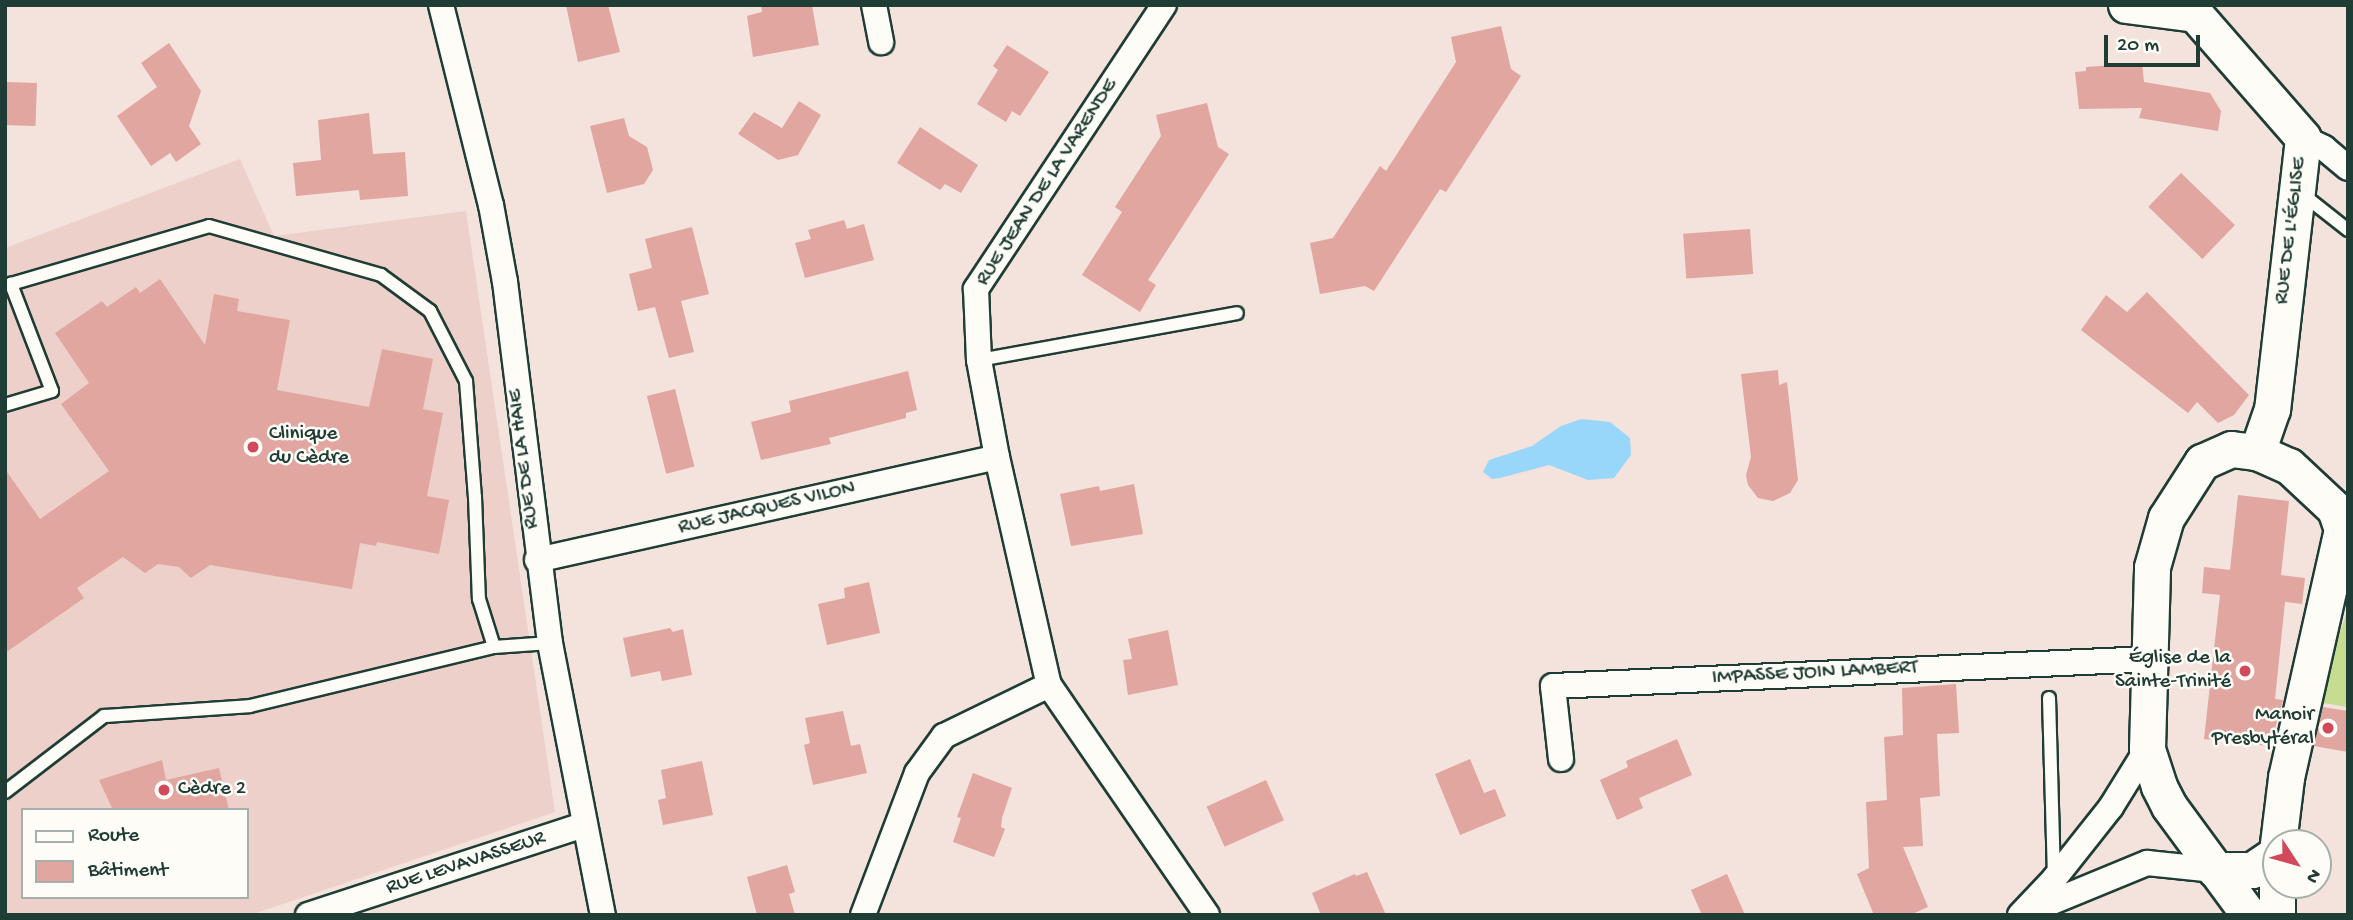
<!DOCTYPE html>
<meta charset="utf-8">
<style>
body{margin:0}
#map{position:relative;width:2353px;height:920px;overflow:hidden;background:#f4e2dd;font-family:"Gochi Hand",sans-serif}
div>[style]{position:absolute}
.built>*{inset:0;background:#eed0ca}
.green>*{inset:0;background:#c5dc91}
.water>*{inset:0;background:#99d7fa}
.building>*{inset:0;background:#e0a69f;transform-origin:0 0}
.roads{filter:drop-shadow(2px 0 #1f3d34) drop-shadow(-2px 0 #1f3d34) drop-shadow(0 2px #1f3d34) drop-shadow(0 -2px #1f3d34)}
.lane>*{height:12px;margin:-6px;padding:0 6px;transform-origin:6px;border-radius:6px;background:#fdfcf7}
.street>*{height:24px;margin:-12px;padding:0 12px;transform-origin:12px;border-radius:12px;background:#fdfcf7}
.secondary>*{height:35px;margin:-17.5px;padding:0 17.5px;transform-origin:17.5px;border-radius:17.5px;background:#fdfcf7}
.dots>*{width:19px;height:19px;translate:-50% -50%;box-sizing:border-box;border:4px solid #fdfcf7;border-radius:50%}
span{translate:-50% -50%;white-space:nowrap;text-align:center;line-height:1.15;-webkit-text-stroke:5px #fdfcf7;paint-order:stroke}
.street-label{font-size:21px;color:#1f3d34}
.poi-label{font-size:21px;color:#1f3d34}
.left{translate:0 -50%;text-align:left}
.right{translate:-100% -50%;text-align:right}
.frame{position:absolute;inset:0;border:7px solid #1f3d34;pointer-events:none}
.legend{position:absolute;left:21px;top:808px;width:228px;height:91px;box-sizing:border-box;background:#fdfcf7;border:2px solid #a4b0a9;margin:0;padding:9px 12px;list-style:none;font-size:21px;color:#1f3d34}
.legend li{display:flex;align-items:center;gap:14px;height:35px}
.legend b{width:35px;border:2px solid #a4b0a9}
.north{position:absolute;left:2262px;top:829px;width:70px;height:70px;box-sizing:border-box;background:#fdfcf7;border:2px solid #a4b0a9;border-radius:50%;rotate:126deg;font-size:19px;font-weight:700;line-height:28px;text-align:center;color:#1f3d34}
.north::after{content:'';display:block;margin:auto;width:24px;height:32px;background:#d1495b;clip-path:polygon(50% 0,100% 100%,50% 72%,0 100%)}
.scale{position:absolute;left:2104px;top:35px;width:96px;height:32px;box-sizing:border-box;border:4px solid #1f3d34;border-top:0;padding-left:9px;font-size:21px;line-height:24px;white-space:nowrap;color:#1f3d34;-webkit-text-stroke:5px #fdfcf7;paint-order:stroke}
</style>
<div id="map">
<div class="built">
<i style="clip-path:polygon(evenodd,240px 159px,274px 236px,466px 211px,555px 812px,250px 915px,5px 915px,5px 248px,240px 159px,23px 810px,247px 810px,247px 897px,23px 897px,23px 810px)"></i>
</div>
<div class="green">
<i style="clip-path:polygon(2348px 609px,2348px 707px,2316px 702px)"></i>
</div>
<div class="water">
<i style="clip-path:polygon(1581px 419px,1610px 422px,1630px 438px,1631px 455px,1614px 478px,1588px 480px,1549px 465px,1500px 478px,1492px 479px,1483px 472px,1489px 460px,1532px 446px,1561px 426px)"></i>
</div>
<div class="building">
<i style="clip-path:polygon(566px 5px,608px 5px,620px 52px,578px 62px)"></i>
<i style="clip-path:polygon(761px 5px,812px 5px,819px 45px,753px 57px,747px 16px,762px 12px)"></i>
<i style="clip-path:polygon(1501px 26px,1511px 69px,1521px 76px,1446px 192px,1440px 189px,1374px 291px,1365px 286px,1320px 294px,1310px 243px,1333px 238px,1380px 166px,1386px 171px,1456px 62px,1451px 37px)"></i>
<i style="clip-path:polygon(169px 43px,201px 91px,189px 126px,201px 144px,176px 162px,170px 153px,151px 166px,117px 116px,157px 87px,141px 63px)"></i>
<i style="clip-path:polygon(1007px 45px,1049px 72px,1020px 116px,1012px 111px,1006px 122px,977px 104px,998px 70px,993px 66px)"></i>
<i style="clip-path:polygon(2142px 63px,2144px 82px,2210px 93px,2221px 111px,2218px 131px,2139px 118px,2142px 108px,2079px 109px,2075px 72px,2086px 71px,2086px 67px)"></i>
<i style="left:5px;top:82px;width:32px;height:43px;rotate:2deg"></i>
<i style="clip-path:polygon(799px 101px,821px 115px,798px 155px,778px 160px,738px 134px,754px 112px,782px 128px)"></i>
<i style="clip-path:polygon(1207px 103px,1218px 147px,1229px 154px,1148px 280px,1156px 285px,1140px 312px,1082px 275px,1122px 212px,1115px 207px,1161px 136px,1156px 115px)"></i>
<i style="clip-path:polygon(369px 113px,373px 154px,405px 152px,408px 196px,360px 200px,359px 190px,296px 196px,293px 163px,321px 160px,318px 120px)"></i>
<i style="clip-path:polygon(624px 118px,629px 136px,647px 147px,653px 170px,644px 184px,607px 193px,590px 126px)"></i>
<i style="clip-path:polygon(920px 127px,978px 165px,961px 193px,945px 184px,940px 190px,897px 163px)"></i>
<i style="left:2181px;top:173px;width:75px;height:47px;rotate:44deg"></i>
<i style="clip-path:polygon(844px 220px,847px 229px,864px 224px,874px 260px,805px 278px,795px 243px,811px 239px,808px 230px)"></i>
<i style="clip-path:polygon(692px 227px,709px 294px,681px 301px,694px 352px,669px 358px,655px 307px,638px 311px,629px 274px,652px 268px,645px 239px)"></i>
<i style="left:1750px;top:229px;width:45px;height:67px;rotate:86deg"></i>
<i style="clip-path:polygon(160px 279px,205px 345px,214px 294px,239px 299px,237px 311px,290px 320px,277px 390px,369px 407px,382px 349px,433px 359px,423px 409px,443px 413px,427px 496px,449px 500px,439px 554px,377px 542px,376px 546px,360px 543px,352px 589px,210px 565px,191px 578px,179px 567px,158px 564px,145px 573px,123px 557px,77px 588px,84px 598px,5px 653px,5px 469px,40px 519px,109px 471px,61px 404px,89px 383px,55px 333px,102px 301px,107px 307px,136px 287px,140px 293px)"></i>
<i style="clip-path:polygon(2147px 292px,2249px 395px,2234px 415px,2218px 423px,2197px 402px,2188px 413px,2081px 330px,2106px 295px,2127px 312px)"></i>
<i style="clip-path:polygon(1778px 370px,1779px 385px,1787px 382px,1798px 480px,1790px 493px,1773px 501px,1758px 498px,1748px 485px,1746px 475px,1751px 457px,1741px 374px)"></i>
<i style="clip-path:polygon(908px 371px,917px 410px,906px 413px,906px 418px,829px 438px,831px 444px,761px 460px,751px 422px,791px 412px,789px 401px)"></i>
<i style="left:675px;top:389px;width:80px;height:29px;rotate:76deg"></i>
<i style="clip-path:polygon(1134px 484px,1143px 534px,1071px 546px,1060px 494px,1099px 486px,1100px 491px)"></i>
<i style="clip-path:polygon(2238px 495px,2289px 501px,2281px 575px,2305px 578px,2302px 604px,2285px 602px,2275px 699px,2283px 700px,2270px 746px,2204px 739px,2220px 595px,2202px 593px,2204px 567px,2230px 570px)"></i>
<i style="clip-path:polygon(869px 582px,880px 633px,827px 645px,818px 604px,845px 598px,844px 588px)"></i>
<i style="clip-path:polygon(670px 628px,673px 632px,683px 629px,692px 675px,662px 681px,660px 671px,631px 677px,623px 638px)"></i>
<i style="clip-path:polygon(1168px 630px,1178px 685px,1128px 695px,1123px 660px,1132px 659px,1128px 639px)"></i>
<i style="clip-path:polygon(1956px 684px,1959px 733px,1937px 734px,1940px 796px,1920px 798px,1923px 846px,1903px 847px,1928px 907px,1910px 915px,1874px 915px,1857px 874px,1869px 868px,1866px 802px,1887px 800px,1884px 737px,1903px 735px,1902px 688px)"></i>
<i style="clip-path:polygon(2323px 707px,2348px 711px,2348px 752px,2314px 746px)"></i>
<i style="clip-path:polygon(843px 711px,851px 746px,860px 744px,867px 773px,813px 785px,804px 745px,810px 743px,805px 718px)"></i>
<i style="clip-path:polygon(1677px 739px,1692px 775px,1639px 798px,1643px 808px,1617px 820px,1600px 780px,1628px 767px,1626px 761px)"></i>
<i style="clip-path:polygon(1470px 759px,1484px 793px,1495px 789px,1506px 816px,1460px 835px,1435px 774px)"></i>
<i style="clip-path:polygon(162px 760px,166px 780px,219px 768px,229px 810px,113px 810px,99px 780px)"></i>
<i style="clip-path:polygon(702px 761px,713px 815px,663px 825px,658px 800px,666px 798px,661px 770px)"></i>
<i style="clip-path:polygon(973px 773px,1012px 788px,1002px 818px,1001px 827px,1005px 829px,994px 857px,953px 842px,961px 818px,957px 817px)"></i>
<i style="left:1266px;top:780px;width:44px;height:65px;rotate:66deg"></i>
<i style="clip-path:polygon(787px 865px,795px 892px,789px 894px,795px 915px,757px 915px,747px 877px)"></i>
<i style="clip-path:polygon(1367px 872px,1386px 915px,1321px 915px,1312px 893px,1355px 874px,1356px 876px)"></i>
<i style="clip-path:polygon(1727px 874px,1745px 915px,1702px 915px,1691px 890px)"></i>
</div>
<div class="roads">
<div class="lane">
<i style="left:2301px;top:193px;width:60px;rotate:38.2deg"></i>
<i style="left:979px;top:360px;width:262px;rotate:-10.3deg"></i>
<i style="left:5px;top:405px;width:49px;rotate:-16.6deg"></i>
<i style="left:52px;top:391px;width:115px;rotate:-111deg"></i>
<i style="left:11px;top:284px;width:206px;rotate:-16.3deg"></i>
<i style="left:209px;top:226px;width:179px;rotate:15.9deg"></i>
<i style="left:381px;top:275px;width:61px;rotate:36.3deg"></i>
<i style="left:430px;top:311px;width:79px;rotate:62.8deg"></i>
<i style="left:466px;top:381px;width:116px;rotate:85.6deg"></i>
<i style="left:475px;top:497px;width:102px;rotate:87.8deg"></i>
<i style="left:479px;top:599px;width:50px;rotate:72.6deg"></i>
<i style="left:2049px;top:698px;width:177px;rotate:88.4deg"></i>
<i style="left:5px;top:792px;width:125px;rotate:-37.5deg"></i>
<i style="left:104px;top:716px;width:146px;rotate:-3.9deg"></i>
<i style="left:250px;top:706px;width:251px;rotate:-13.6deg"></i>
<i style="left:494px;top:647px;width:56px;rotate:-4.1deg"></i>
</div>
<div class="street">
<i style="left:441px;top:5px;width:206px;rotate:76deg"></i>
<i style="left:491px;top:205px;width:78px;rotate:79.7deg"></i>
<i style="left:505px;top:282px;width:364px;rotate:82.9deg"></i>
<i style="left:550px;top:643px;width:277px;rotate:79deg"></i>
<i style="left:874px;top:5px;width:38px;rotate:79deg"></i>
<i style="left:1164px;top:5px;width:341px;rotate:123.5deg"></i>
<i style="left:976px;top:289px;width:71px;rotate:87.6deg"></i>
<i style="left:979px;top:360px;width:99px;rotate:79.5deg"></i>
<i style="left:997px;top:457px;width:234px;rotate:77.2deg"></i>
<i style="left:1049px;top:685px;width:279px;rotate:55.5deg"></i>
<i style="left:2303px;top:138px;width:23px;rotate:25deg"></i>
<i style="left:2324px;top:148px;width:31px;rotate:40deg"></i>
<i style="left:537px;top:560px;width:471px;rotate:-12.6deg"></i>
<i style="left:1561px;top:759px;width:73px;rotate:-96.3deg"></i>
<i style="left:1553px;top:686px;width:598px;rotate:-2.59deg"></i>
<i style="left:2028px;top:912px;width:129px;rotate:-22.4deg"></i>
<i style="left:2147px;top:863px;width:68px;rotate:5.9deg"></i>
<i style="left:308px;top:915px;width:289px;rotate:-18.1deg"></i>
<i style="left:863px;top:915px;width:152px;rotate:-69.2deg"></i>
<i style="left:917px;top:773px;width:46px;rotate:-53.9deg"></i>
<i style="left:944px;top:736px;width:117px;rotate:-25.9deg"></i>
<i style="left:2020px;top:915px;width:50px;rotate:-46.6deg"></i>
<i style="left:2054px;top:879px;width:92px;rotate:-51.6deg"></i>
<i style="left:2111px;top:807px;width:68px;rotate:-58.2deg"></i>
</div>
<div class="secondary">
<i style="left:2126px;top:5px;width:70px;rotate:7.4deg"></i>
<i style="left:2195px;top:14px;width:164px;rotate:48.9deg"></i>
<i style="left:2303px;top:138px;width:273px;rotate:96.5deg"></i>
<i style="left:2272px;top:409px;width:46px;rotate:109.2deg"></i>
<i style="left:2215px;top:870px;width:37px"></i>
<i style="left:2252px;top:870px;width:29px;rotate:-34deg"></i>
<i style="left:2277px;top:885px;width:30px;rotate:90deg"></i>
<i style="left:2249px;top:915px;width:135px;rotate:-126.3deg"></i>
<i style="left:2169px;top:806px;width:22px;rotate:-117deg"></i>
<i style="left:2159px;top:786px;width:39px;rotate:-108deg"></i>
<i style="left:2147px;top:749px;width:182px;rotate:-88.4deg"></i>
<i style="left:2152px;top:567px;width:51px;rotate:-74.1deg"></i>
<i style="left:2166px;top:518px;width:67px;rotate:-57.3deg"></i>
<i style="left:2202px;top:462px;width:32px;rotate:-24deg"></i>
<i style="left:2231px;top:449px;width:26px;rotate:7deg"></i>
<i style="left:2257px;top:452px;width:35px;rotate:24deg"></i>
<i style="left:2289px;top:466px;width:63px;rotate:43.1deg"></i>
<i style="left:2335px;top:509px;width:21px;rotate:71deg"></i>
<i style="left:2342px;top:529px;width:255px;rotate:102.7deg"></i>
<i style="left:2286px;top:778px;width:65px;rotate:97deg"></i>
</div>
</div>
<div class="dots">
<i style="left:253px;top:447px;background:#d1495b"></i>
<i style="left:2245px;top:671px;background:#d1495b"></i>
<i style="left:2328px;top:728px;background:#d1495b"></i>
<i style="left:164px;top:790px;background:#d1495b"></i>
</div>
<div class="street-label">
<span style="left:1048px;top:183px;rotate:-57deg">RUE JEAN DE LA VARENDE</span>
<span style="left:2292px;top:231px;rotate:-83deg">RUE DE L'ÉGLISE</span>
<span style="left:525px;top:459px;rotate:-97deg">RUE DE LA HAIE</span>
<span style="left:767px;top:509px;rotate:-13deg">RUE JACQUES VILON</span>
<span style="left:1815px;top:674px;rotate:-3deg">IMPASSE JOIN LAMBERT</span>
<span style="left:466px;top:864px;rotate:-18deg">RUE LEVAVASSEUR</span>
</div>
<div class="poi-label">
<span class="left" style="left:269px;top:447px">Clinique<br>du Cèdre</span>
<span class="right" style="left:2231px;top:671px">Église de la<br>Sainte-Trinité</span>
<span class="right" style="left:2314px;top:728px">Manoir<br>Presbytéral</span>
<span class="left" style="left:178px;top:790px">Cèdre 2</span>
</div>
<div class="frame"></div>
<ul class="legend">
<li><b style="height:9px;background:#fdfcf7"></b>Route</li>
<li><b style="height:19px;background:#e0a69f"></b>Bâtiment</li>
</ul>
<div class="north">N</div>
<div class="scale">20 m</div>
</div>
